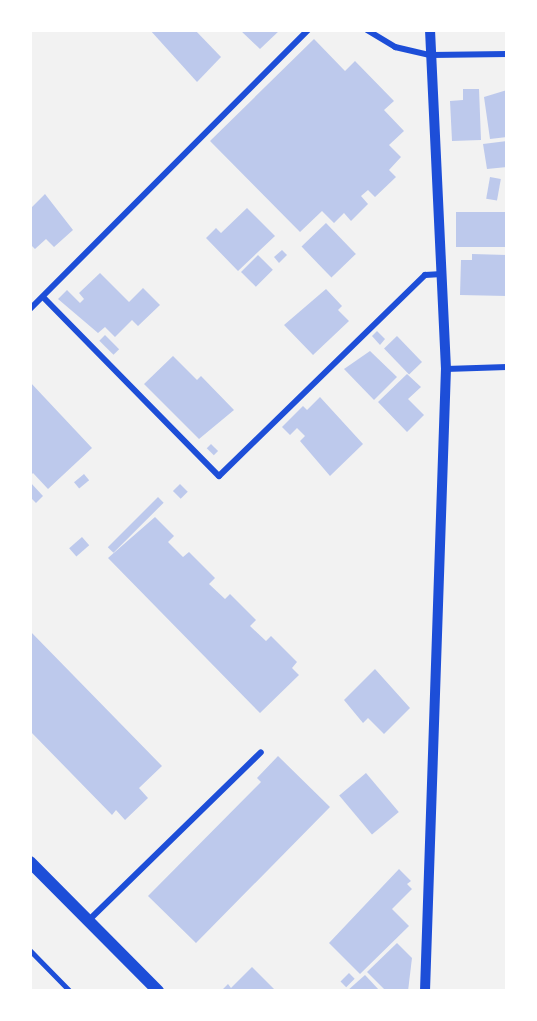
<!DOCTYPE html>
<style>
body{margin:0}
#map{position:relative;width:537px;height:1021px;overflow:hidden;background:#f2f2f2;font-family:"Varela Round",sans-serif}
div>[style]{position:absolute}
.building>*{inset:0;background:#bdc9ec;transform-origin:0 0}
.service>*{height:4.5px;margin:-2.25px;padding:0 2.25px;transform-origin:2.25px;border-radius:2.25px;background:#1d4ed8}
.minor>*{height:6px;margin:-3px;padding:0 3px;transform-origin:3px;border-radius:3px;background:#1d4ed8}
.tertiary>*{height:10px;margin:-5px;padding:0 5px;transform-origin:5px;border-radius:5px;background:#1d4ed8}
.secondary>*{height:12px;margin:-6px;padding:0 6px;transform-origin:6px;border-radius:6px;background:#1d4ed8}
span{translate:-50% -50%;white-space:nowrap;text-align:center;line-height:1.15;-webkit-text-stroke:4.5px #fff;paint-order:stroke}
.frame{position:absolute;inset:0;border:32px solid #fff;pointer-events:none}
</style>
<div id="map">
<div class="building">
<i style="clip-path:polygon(150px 30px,195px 30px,221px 57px,197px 82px)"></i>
<i style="clip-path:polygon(240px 30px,280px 30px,260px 49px)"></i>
<i style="clip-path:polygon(314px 39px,345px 71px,355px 61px,394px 101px,384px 110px,404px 131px,389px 145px,401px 157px,389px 170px,396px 177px,375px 197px,368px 190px,361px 196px,368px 204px,351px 221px,344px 213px,334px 223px,322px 211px,300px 232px,210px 141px)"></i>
<i style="clip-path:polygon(463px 89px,479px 89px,481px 140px,452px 141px,450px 101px,463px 100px)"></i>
<i style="clip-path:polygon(507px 90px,507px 137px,490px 139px,484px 97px)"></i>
<i style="clip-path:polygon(507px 141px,507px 167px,487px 169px,483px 144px)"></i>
<i style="left:490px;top:177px;width:11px;height:22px;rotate:10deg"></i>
<i style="clip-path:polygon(45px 194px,73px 230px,54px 247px,46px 239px,35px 249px,30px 244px,30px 209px)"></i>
<i style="clip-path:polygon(247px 208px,275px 236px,238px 271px,206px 238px,216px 228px,221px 233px)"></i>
<i style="left:507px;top:212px;width:35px;height:51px;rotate:90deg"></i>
<i style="left:326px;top:223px;width:43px;height:34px;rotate:46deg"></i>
<i style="clip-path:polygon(282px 250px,287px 255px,279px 263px,274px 257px)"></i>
<i style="clip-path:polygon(472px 254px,507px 255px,507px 296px,460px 295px,461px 260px,472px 260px)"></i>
<i style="left:258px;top:255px;width:21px;height:24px;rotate:45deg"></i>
<i style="clip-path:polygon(100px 273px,129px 302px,143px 288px,160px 305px,138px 326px,132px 320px,115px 337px,105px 327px,98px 333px,58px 299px,67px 290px,80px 303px,84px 299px,79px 293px)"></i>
<i style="clip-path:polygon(326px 289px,342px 306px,338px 310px,349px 321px,313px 355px,284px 325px)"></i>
<i style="clip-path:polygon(377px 331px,385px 339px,380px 345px,372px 336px)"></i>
<i style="left:105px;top:335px;width:20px;height:8px;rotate:45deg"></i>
<i style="left:397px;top:336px;width:36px;height:18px;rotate:46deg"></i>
<i style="clip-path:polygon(370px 351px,397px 377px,374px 400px,344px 369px)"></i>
<i style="clip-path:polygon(173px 356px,197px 380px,201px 376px,234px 410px,199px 439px,144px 384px)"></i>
<i style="clip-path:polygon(407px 374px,421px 387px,408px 399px,424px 415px,407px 432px,378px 402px)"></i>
<i style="clip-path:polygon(30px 382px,92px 448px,48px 489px,33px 473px,30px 476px)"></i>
<i style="clip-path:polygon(320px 397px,363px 444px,330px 476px,300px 441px,305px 436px,297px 428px,290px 435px,282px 427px,303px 406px,307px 410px)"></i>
<i style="left:211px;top:444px;width:10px;height:6px;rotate:45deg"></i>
<i style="left:84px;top:474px;width:8px;height:13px;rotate:50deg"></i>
<i style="clip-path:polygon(30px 482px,43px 496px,36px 503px,30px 497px)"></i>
<i style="left:180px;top:484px;width:11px;height:10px;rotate:45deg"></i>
<i style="left:158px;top:497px;width:8px;height:71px;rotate:45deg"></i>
<i style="clip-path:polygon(155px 517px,174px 536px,168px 542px,183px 557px,189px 552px,215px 578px,209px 584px,225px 599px,230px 594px,256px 620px,250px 626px,266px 641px,271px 636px,297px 662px,292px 668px,299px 675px,260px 713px,108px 558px)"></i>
<i style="left:82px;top:537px;width:11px;height:17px;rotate:49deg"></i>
<i style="clip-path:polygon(30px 631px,162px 766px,139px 788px,148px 798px,125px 820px,116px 810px,112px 815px,30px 731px)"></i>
<i style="clip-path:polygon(375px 669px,410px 708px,384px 734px,368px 718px,363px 723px,344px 700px)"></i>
<i style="clip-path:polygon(278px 756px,330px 807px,196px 943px,148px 896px,261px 782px,257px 778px)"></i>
<i style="left:366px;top:773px;width:51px;height:35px;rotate:50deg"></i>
<i style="clip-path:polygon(399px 869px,411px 881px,407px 884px,412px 889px,392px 909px,409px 926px,360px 974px,329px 943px)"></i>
<i style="clip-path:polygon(397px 943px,412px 958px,408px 991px,386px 991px,367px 972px)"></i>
<i style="clip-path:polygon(252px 967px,276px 991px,221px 991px,228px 984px,231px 988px)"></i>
<i style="left:349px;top:973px;width:8px;height:12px;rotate:45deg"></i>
<i style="clip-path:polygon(365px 975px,380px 991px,347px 991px)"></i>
</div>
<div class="service">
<i style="left:30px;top:950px;width:57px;rotate:45.7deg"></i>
</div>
<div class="minor">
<i style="left:367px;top:30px;width:33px;rotate:31deg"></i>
<i style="left:395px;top:47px;width:37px;rotate:13deg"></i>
<i style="left:431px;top:55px;width:76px;rotate:-0.8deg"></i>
<i style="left:43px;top:297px;width:251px;rotate:45.5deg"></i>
<i style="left:219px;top:476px;width:288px;rotate:-44.3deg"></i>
<i style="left:425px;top:275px;width:17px;rotate:-3deg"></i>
<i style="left:30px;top:309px;width:394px;rotate:-45.1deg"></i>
<i style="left:446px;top:369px;width:61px;rotate:-1.9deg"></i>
<i style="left:89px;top:920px;width:240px;rotate:-44.3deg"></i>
</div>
<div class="tertiary">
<i style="left:425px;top:991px;width:622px;rotate:-88.07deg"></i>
<i style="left:446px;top:369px;width:339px;rotate:-92.7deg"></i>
</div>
<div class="secondary">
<i style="left:30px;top:862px;width:182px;rotate:45.2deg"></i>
</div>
<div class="frame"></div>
</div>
